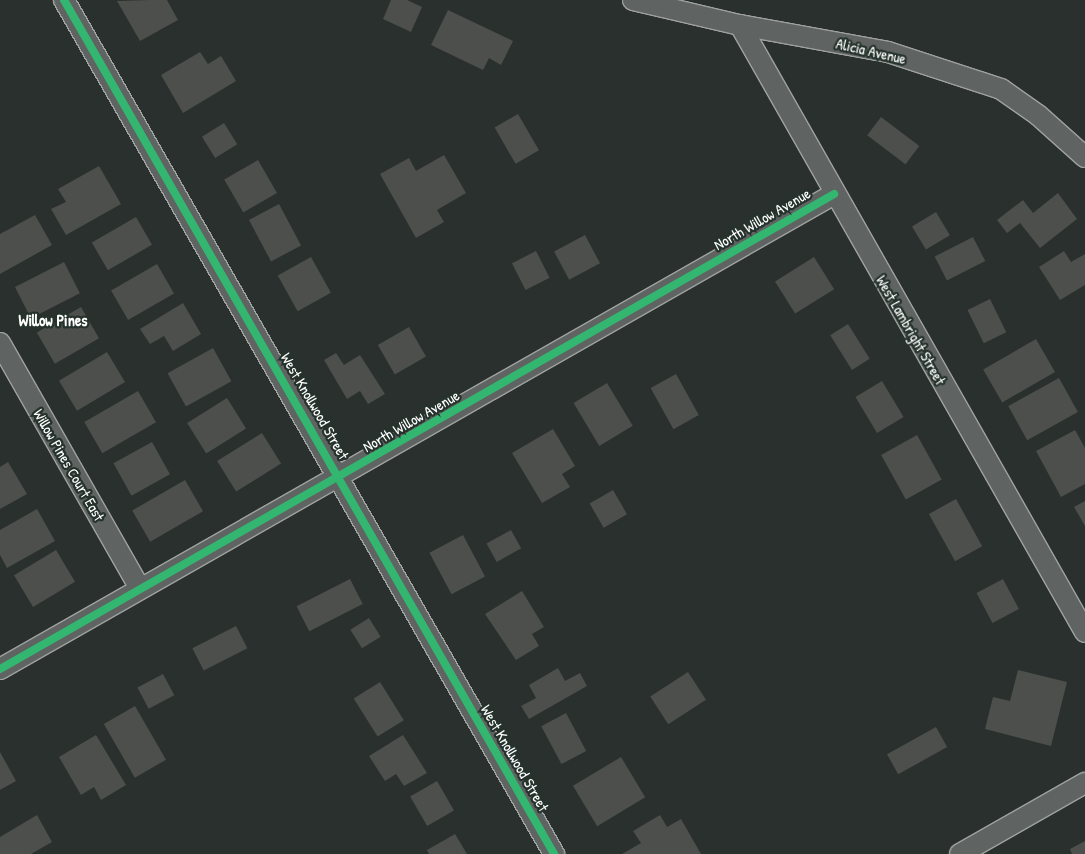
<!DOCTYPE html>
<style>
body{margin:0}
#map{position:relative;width:1085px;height:854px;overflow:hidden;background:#29302d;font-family:"Patrick Hand",sans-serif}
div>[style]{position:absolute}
.building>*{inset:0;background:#4d4f4c;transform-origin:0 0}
.roads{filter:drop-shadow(1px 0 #9fa2a0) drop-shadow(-1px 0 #9fa2a0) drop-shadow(0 1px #9fa2a0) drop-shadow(0 -1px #9fa2a0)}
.minor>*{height:20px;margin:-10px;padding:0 10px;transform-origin:10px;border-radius:10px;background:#5f6362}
.cycleway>*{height:8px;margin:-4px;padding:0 4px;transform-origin:4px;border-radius:4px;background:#33b770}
span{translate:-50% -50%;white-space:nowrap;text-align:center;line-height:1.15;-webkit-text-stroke:4.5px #26332d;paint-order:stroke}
.street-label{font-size:15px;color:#fff}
.neighbourhood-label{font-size:16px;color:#fff;font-weight:700}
</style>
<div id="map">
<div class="building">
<i style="clip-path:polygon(150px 0,167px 0,178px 20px,140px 41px,117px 1px)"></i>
<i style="clip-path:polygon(391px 0,407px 0,422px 7px,411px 32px,383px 19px)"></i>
<i style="clip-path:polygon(448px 10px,513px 41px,501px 65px,489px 58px,483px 70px,431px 45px)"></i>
<i style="clip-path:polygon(200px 52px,208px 64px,221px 56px,236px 81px,183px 113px,161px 75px)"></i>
<i style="left:518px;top:114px;width:42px;height:27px;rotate:60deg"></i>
<i style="left:881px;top:117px;width:48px;height:23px;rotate:37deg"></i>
<i style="left:224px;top:123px;width:25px;height:26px;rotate:58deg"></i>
<i style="clip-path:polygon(444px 155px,466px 193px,437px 210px,444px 222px,416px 238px,380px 174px,409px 158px,416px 171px)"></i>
<i style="left:258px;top:160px;width:38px;height:39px;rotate:60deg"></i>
<i style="clip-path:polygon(99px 166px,121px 204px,66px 235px,51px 209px,66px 202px,58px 189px)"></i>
<i style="clip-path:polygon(1058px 193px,1077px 219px,1040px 248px,1020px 223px,1007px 233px,997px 220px,1023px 200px,1033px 213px)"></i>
<i style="left:279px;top:204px;width:47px;height:34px;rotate:62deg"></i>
<i style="left:936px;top:212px;width:27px;height:28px;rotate:59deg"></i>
<i style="clip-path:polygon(35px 215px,52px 245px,0 274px,0 234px)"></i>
<i style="left:136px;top:217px;width:32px;height:51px;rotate:60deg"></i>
<i style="left:585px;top:235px;width:32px;height:35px;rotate:62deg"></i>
<i style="left:973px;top:237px;width:27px;height:43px;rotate:63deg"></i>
<i style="left:536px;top:251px;width:30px;height:27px;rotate:63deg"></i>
<i style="clip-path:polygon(1064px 251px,1071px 262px,1085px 254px,1085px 285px,1060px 300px,1039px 267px)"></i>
<i style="left:311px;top:257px;width:41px;height:38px;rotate:61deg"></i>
<i style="left:814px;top:257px;width:38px;height:46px;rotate:58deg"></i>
<i style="left:64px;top:262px;width:35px;height:55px;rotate:63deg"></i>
<i style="left:157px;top:264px;width:34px;height:53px;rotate:60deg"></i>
<i style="left:990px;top:299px;width:37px;height:25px;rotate:64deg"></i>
<i style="clip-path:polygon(183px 303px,201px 334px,173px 351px,164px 336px,150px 344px,140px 329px)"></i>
<i style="left:81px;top:307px;width:36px;height:51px;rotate:60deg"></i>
<i style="left:848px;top:324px;width:41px;height:21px;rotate:58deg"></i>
<i style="left:409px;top:327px;width:34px;height:36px;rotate:60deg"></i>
<i style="left:1036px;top:339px;width:38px;height:61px;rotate:60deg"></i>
<i style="left:213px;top:348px;width:38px;height:52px;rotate:61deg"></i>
<i style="left:107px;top:352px;width:35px;height:56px;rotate:59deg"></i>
<i style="clip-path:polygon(336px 353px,344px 365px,360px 355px,385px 394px,368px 404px,360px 391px,347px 399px,324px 360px)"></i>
<i style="left:676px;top:374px;width:47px;height:29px;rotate:61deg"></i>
<i style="left:1059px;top:378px;width:39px;height:58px;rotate:61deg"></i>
<i style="left:882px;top:381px;width:42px;height:31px;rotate:59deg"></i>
<i style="left:607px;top:383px;width:50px;height:39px;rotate:59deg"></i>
<i style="left:138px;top:391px;width:36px;height:62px;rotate:60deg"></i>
<i style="left:227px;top:398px;width:36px;height:47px;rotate:58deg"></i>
<i style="clip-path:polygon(553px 429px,575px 466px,562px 474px,570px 487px,542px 503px,512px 453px)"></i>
<i style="clip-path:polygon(1075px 430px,1085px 448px,1085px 484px,1061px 497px,1036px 451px)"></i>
<i style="left:262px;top:433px;width:36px;height:53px;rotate:58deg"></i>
<i style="left:917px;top:435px;width:51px;height:41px;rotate:61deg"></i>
<i style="left:152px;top:442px;width:37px;height:44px;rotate:61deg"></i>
<i style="clip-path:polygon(8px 462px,27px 494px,0 509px,0 467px)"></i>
<i style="left:185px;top:480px;width:36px;height:61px;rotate:60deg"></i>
<i style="left:613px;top:490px;width:28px;height:27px;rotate:60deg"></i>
<i style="left:956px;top:499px;width:54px;height:31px;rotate:61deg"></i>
<i style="clip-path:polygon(1085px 501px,1085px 526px,1074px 507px)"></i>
<i style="clip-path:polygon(37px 509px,55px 541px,7px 568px,0 555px,0 530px)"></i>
<i style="left:511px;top:530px;width:21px;height:28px;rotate:61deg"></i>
<i style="left:463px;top:535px;width:47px;height:38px;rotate:62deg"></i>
<i style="left:56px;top:550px;width:37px;height:49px;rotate:59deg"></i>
<i style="left:350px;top:579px;width:28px;height:60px;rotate:63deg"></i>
<i style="left:1003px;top:579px;width:34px;height:30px;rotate:62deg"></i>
<i style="clip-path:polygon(522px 591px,544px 627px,532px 634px,539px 646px,516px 660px,485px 614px)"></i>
<i style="left:369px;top:618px;width:22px;height:22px;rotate:58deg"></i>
<i style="left:236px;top:626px;width:25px;height:49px;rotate:63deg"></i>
<i style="clip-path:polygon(558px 668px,565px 681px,580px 673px,587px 686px,529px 719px,521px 706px,536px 698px,529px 685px)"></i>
<i style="clip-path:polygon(1018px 670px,1067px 682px,1051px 746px,985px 729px,993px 697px,1010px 701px)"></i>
<i style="left:688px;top:672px;width:33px;height:45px;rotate:57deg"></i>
<i style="left:163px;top:674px;width:24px;height:29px;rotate:62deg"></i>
<i style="left:380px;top:682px;width:45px;height:31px;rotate:58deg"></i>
<i style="left:135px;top:706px;width:62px;height:36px;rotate:60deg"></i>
<i style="left:566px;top:713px;width:43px;height:28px;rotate:62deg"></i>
<i style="left:936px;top:727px;width:23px;height:56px;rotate:61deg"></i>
<i style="clip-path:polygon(96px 735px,126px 785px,101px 800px,94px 787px,81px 795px,59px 757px)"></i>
<i style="clip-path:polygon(403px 735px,427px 773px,404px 786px,396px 774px,385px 781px,369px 756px)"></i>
<i style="clip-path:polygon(0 752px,16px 781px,0 790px)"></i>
<i style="left:621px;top:757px;width:47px;height:56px;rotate:59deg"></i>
<i style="left:437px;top:781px;width:34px;height:31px;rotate:60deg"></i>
<i style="clip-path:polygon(37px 815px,52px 842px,31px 854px,0 854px,0 837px)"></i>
<i style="clip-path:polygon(660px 815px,667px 827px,681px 819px,701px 854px,622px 854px,641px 843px,633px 831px)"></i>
<i style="clip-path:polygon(455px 834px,467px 854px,429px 854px,427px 850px)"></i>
<i style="clip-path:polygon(1085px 841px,1085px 854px,1072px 854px,1070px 849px)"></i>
</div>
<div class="roads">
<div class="minor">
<i style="left:64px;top:0;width:985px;rotate:60.15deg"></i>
<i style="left:633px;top:0;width:110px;rotate:13.2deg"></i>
<i style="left:740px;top:25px;width:150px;rotate:10.3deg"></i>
<i style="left:888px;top:52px;width:119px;rotate:18.1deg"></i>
<i style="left:1001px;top:89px;width:45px;rotate:35.1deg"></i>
<i style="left:1038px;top:115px;width:63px;rotate:41.8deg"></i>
<i style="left:740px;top:25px;width:698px;rotate:60.39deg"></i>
<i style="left:0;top:343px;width:281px;rotate:60.3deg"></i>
<i style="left:0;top:669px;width:960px;rotate:-29.66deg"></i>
<i style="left:960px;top:854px;width:144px;rotate:-29.6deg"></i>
</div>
</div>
<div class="cycleway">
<i style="left:64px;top:0;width:985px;rotate:60.15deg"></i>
<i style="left:0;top:669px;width:960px;rotate:-29.66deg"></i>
</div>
<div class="street-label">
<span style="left:871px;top:51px;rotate:13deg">Alicia Avenue</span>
<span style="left:762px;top:219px;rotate:-30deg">North Willow Avenue</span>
<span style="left:911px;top:330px;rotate:60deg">West Lambright Street</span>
<span style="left:315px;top:406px;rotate:60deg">West Knollwood Street</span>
<span style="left:411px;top:421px;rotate:-30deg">North Willow Avenue</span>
<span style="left:69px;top:465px;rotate:60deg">Willow Pines Court East</span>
<span style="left:515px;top:758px;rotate:60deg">West Knollwood Street</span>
</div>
<div class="neighbourhood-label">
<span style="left:53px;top:320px">Willow Pines</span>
</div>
</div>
